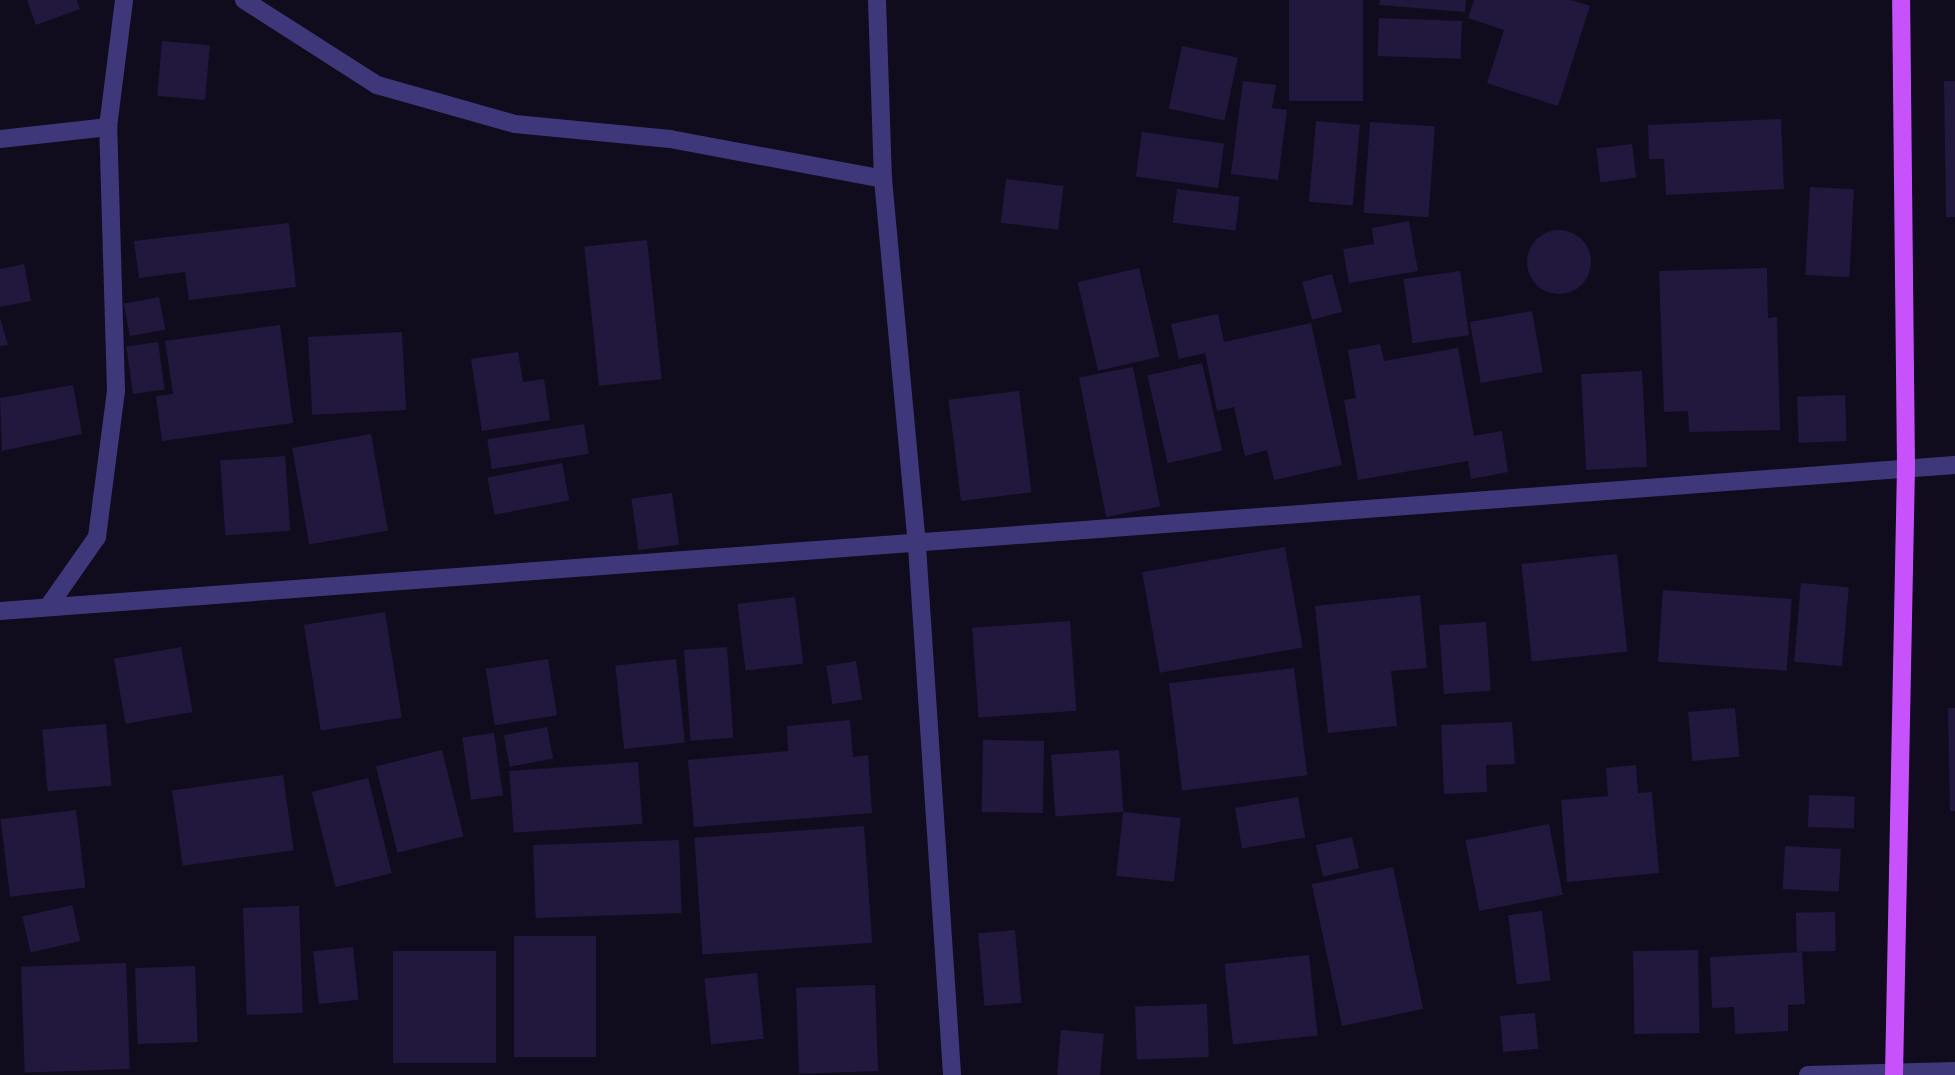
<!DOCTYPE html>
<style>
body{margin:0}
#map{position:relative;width:1955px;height:1075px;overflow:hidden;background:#100c1d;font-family:"Asap Condensed",sans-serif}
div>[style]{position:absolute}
.building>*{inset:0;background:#22183e;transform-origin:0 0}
.round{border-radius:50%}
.minor>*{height:18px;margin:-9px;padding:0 9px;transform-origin:9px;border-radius:9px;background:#3e387b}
.major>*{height:18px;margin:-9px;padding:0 9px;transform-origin:9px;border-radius:9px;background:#c752fc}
span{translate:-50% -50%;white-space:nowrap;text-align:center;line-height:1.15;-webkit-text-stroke:6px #100c1d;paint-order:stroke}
</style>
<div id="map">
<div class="building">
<i style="clip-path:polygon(27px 0,77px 0,80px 9px,36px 25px)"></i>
<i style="left:1289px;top:0;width:74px;height:101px"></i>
<i style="clip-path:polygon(1380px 0,1466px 0,1465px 12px,1379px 5px)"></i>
<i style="clip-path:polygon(1474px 0,1571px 0,1590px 6px,1558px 106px,1487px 83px,1504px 30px,1468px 18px)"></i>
<i style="left:1379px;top:18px;width:83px;height:38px;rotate:2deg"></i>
<i style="left:162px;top:41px;width:48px;height:55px;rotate:5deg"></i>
<i style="left:1182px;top:46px;width:57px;height:64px;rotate:12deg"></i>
<i style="clip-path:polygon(1243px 81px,1276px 85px,1272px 108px,1287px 110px,1278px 180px,1231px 174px)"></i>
<i style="clip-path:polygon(1944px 81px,1955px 81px,1955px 217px,1946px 217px)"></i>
<i style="clip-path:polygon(1781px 119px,1784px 189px,1666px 195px,1664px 159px,1649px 159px,1648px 125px)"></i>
<i style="left:1316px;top:121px;width:44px;height:81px;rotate:5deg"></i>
<i style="left:1370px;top:122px;width:65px;height:91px;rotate:4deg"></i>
<i style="left:1142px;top:132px;width:83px;height:45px;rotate:8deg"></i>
<i style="left:1632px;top:144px;width:34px;height:36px;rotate:83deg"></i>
<i style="left:1006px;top:179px;width:58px;height:44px;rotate:7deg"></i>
<i style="left:1810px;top:187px;width:44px;height:88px;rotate:3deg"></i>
<i style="left:1177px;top:189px;width:63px;height:34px;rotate:7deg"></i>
<i style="clip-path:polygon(1409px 221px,1418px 271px,1349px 283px,1343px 249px,1374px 244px,1372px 228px)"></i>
<i style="clip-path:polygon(289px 223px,296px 287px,189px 300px,185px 272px,139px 278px,134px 241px)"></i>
<i class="round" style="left:1527px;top:230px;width:64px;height:64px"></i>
<i style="left:647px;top:240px;width:140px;height:63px;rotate:84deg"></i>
<i style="clip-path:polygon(24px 264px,31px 301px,0 307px,0 269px)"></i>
<i style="left:1139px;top:268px;width:91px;height:63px;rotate:77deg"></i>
<i style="clip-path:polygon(1767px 268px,1768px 318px,1777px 317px,1780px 430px,1689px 432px,1688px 411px,1664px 412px,1659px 271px)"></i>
<i style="left:1460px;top:271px;width:65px;height:57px;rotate:82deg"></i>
<i style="left:1332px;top:274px;width:39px;height:31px;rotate:75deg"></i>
<i style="left:159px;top:297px;width:33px;height:36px;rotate:79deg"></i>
<i style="left:1532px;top:311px;width:62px;height:63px;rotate:80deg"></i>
<i style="clip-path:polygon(1218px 314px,1224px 342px,1311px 323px,1342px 465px,1274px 480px,1267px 450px,1245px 456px,1234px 407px,1217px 411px,1205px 353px,1179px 359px,1171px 324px)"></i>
<i style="clip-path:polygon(0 318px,8px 345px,0 346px)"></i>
<i style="clip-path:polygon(280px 325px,293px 423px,162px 441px,156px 396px,173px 394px,165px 341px)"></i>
<i style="left:402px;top:332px;width:78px;height:94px;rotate:87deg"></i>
<i style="left:158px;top:342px;width:48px;height:32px;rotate:82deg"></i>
<i style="clip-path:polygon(1380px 344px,1384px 361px,1458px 348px,1474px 436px,1502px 431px,1508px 472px,1471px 479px,1468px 461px,1358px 480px,1344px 400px,1356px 398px,1348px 350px)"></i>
<i style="clip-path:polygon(518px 352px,523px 382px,544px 379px,550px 420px,482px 431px,471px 359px)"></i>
<i style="left:1202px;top:363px;width:90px;height:56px;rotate:77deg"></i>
<i style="left:1133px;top:367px;width:142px;height:55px;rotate:79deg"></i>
<i style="left:1642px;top:371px;width:96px;height:61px;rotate:87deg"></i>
<i style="clip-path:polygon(73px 385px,82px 434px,2px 451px,0 398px)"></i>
<i style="left:1019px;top:391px;width:102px;height:71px;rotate:83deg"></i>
<i style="left:1845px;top:395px;width:46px;height:48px;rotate:88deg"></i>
<i style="left:584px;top:424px;width:30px;height:98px;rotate:81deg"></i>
<i style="left:371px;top:434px;width:98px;height:80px;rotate:80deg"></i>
<i style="left:285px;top:456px;width:75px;height:65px;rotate:86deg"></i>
<i style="left:562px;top:463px;width:38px;height:76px;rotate:79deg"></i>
<i style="left:672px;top:493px;width:52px;height:41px;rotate:82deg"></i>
<i style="left:1285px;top:547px;width:102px;height:145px;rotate:80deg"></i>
<i style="left:1617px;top:554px;width:98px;height:96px;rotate:84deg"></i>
<i style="left:1801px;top:583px;width:48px;height:79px;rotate:5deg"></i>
<i style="left:1663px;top:590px;width:129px;height:72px;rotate:4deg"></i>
<i style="clip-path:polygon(1420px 595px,1427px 668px,1391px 671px,1397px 726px,1328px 733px,1315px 606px)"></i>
<i style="left:795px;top:597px;width:67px;height:58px;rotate:83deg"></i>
<i style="left:385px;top:612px;width:107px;height:82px;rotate:81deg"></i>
<i style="left:1070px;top:621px;width:90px;height:98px;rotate:86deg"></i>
<i style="left:1486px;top:622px;width:69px;height:47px;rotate:86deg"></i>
<i style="left:181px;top:647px;width:66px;height:68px;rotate:80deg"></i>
<i style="left:727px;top:647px;width:91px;height:43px;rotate:86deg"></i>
<i style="left:548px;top:659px;width:57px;height:63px;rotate:81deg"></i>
<i style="left:676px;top:659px;width:84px;height:61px;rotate:84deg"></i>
<i style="left:856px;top:661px;width:39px;height:30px;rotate:81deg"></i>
<i style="left:1294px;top:668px;width:108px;height:126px;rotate:83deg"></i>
<i style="left:1735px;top:708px;width:49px;height:47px;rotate:85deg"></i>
<i style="clip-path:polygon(1948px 708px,1955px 708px,1955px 811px,1950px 811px)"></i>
<i style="clip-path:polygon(850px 720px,853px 757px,868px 755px,872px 813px,694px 827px,688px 760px,788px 751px,787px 726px)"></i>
<i style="clip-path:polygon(1512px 722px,1515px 764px,1486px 765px,1487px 792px,1444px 794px,1441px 725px)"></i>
<i style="left:106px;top:724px;width:62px;height:64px;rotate:85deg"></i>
<i style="left:547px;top:727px;width:32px;height:44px;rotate:79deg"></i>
<i style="left:494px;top:733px;width:63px;height:32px;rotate:82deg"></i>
<i style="left:983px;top:740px;width:61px;height:72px;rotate:1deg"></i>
<i style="left:442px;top:750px;width:89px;height:68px;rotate:76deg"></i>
<i style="left:1119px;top:750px;width:62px;height:68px;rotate:86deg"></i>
<i style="left:638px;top:762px;width:62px;height:129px;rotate:86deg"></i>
<i style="clip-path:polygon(1636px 765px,1638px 793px,1652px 792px,1659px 873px,1567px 882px,1561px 800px,1608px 796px,1606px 768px)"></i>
<i style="left:283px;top:775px;width:76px;height:112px;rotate:82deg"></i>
<i style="left:368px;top:778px;width:98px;height:58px;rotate:76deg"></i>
<i style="left:1809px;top:795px;width:46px;height:32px;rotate:2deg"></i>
<i style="left:1298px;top:797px;width:41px;height:64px;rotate:80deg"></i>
<i style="left:76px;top:810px;width:78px;height:76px;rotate:83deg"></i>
<i style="left:1123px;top:812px;width:58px;height:64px;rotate:6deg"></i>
<i style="left:1549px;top:824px;width:72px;height:85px;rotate:79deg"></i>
<i style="left:864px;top:826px;width:117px;height:170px;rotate:86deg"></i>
<i style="left:1352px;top:837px;width:32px;height:37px;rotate:77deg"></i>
<i style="left:679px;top:840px;width:73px;height:146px;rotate:88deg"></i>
<i style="left:1785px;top:846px;width:56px;height:43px;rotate:3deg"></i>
<i style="left:1393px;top:867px;width:145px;height:83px;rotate:78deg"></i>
<i style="left:72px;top:905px;width:37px;height:51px;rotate:77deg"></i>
<i style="left:299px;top:906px;width:107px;height:56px;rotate:88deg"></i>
<i style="left:1542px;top:911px;width:70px;height:34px;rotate:83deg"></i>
<i style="left:1835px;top:912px;width:39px;height:39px;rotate:89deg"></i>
<i style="left:1015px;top:930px;width:73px;height:37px;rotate:85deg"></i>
<i style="left:514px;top:936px;width:82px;height:121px"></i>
<i style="left:353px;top:947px;width:53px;height:40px;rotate:84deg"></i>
<i style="left:1698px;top:950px;width:83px;height:65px;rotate:89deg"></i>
<i style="left:496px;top:951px;width:112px;height:103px;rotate:90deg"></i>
<i style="clip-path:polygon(1802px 952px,1805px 1004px,1788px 1005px,1788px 1031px,1735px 1034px,1734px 1007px,1712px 1008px,1710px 957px)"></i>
<i style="left:1309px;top:955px;width:81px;height:85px;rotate:84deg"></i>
<i style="left:126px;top:963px;width:106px;height:105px;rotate:88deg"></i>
<i style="left:195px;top:966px;width:76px;height:60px;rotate:88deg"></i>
<i style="left:757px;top:973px;width:66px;height:53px;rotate:84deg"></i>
<i style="left:875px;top:985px;width:86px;height:79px;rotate:88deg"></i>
<i style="left:1207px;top:1004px;width:53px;height:72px;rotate:88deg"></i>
<i style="left:1535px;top:1013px;width:36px;height:35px;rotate:85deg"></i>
<i style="left:1061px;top:1030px;width:43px;height:45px;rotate:5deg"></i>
</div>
<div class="minor">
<i style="left:244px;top:0;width:158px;rotate:32.6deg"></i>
<i style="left:377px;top:85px;width:143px;rotate:15.8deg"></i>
<i style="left:515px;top:124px;width:156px;rotate:5.5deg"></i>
<i style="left:670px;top:139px;width:217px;rotate:10.6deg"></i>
<i style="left:877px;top:0;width:179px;rotate:88.1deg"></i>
<i style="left:883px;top:179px;width:369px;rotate:84.7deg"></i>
<i style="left:917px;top:546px;width:530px;rotate:86.21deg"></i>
<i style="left:0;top:139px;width:109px;rotate:-6.3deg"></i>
<i style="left:48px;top:607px;width:85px;rotate:-55deg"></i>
<i style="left:97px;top:537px;width:148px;rotate:-82.6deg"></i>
<i style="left:116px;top:390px;width:263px;rotate:-91.7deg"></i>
<i style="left:108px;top:127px;width:128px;rotate:-82.8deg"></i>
<i style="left:0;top:611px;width:1960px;rotate:-4.27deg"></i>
<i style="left:1808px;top:1075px;width:147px;rotate:-1.6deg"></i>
</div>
<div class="major">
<i style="left:1894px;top:1075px;width:608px;rotate:-88.87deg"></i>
<i style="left:1906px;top:467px;width:467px;rotate:-90.6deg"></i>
</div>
</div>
